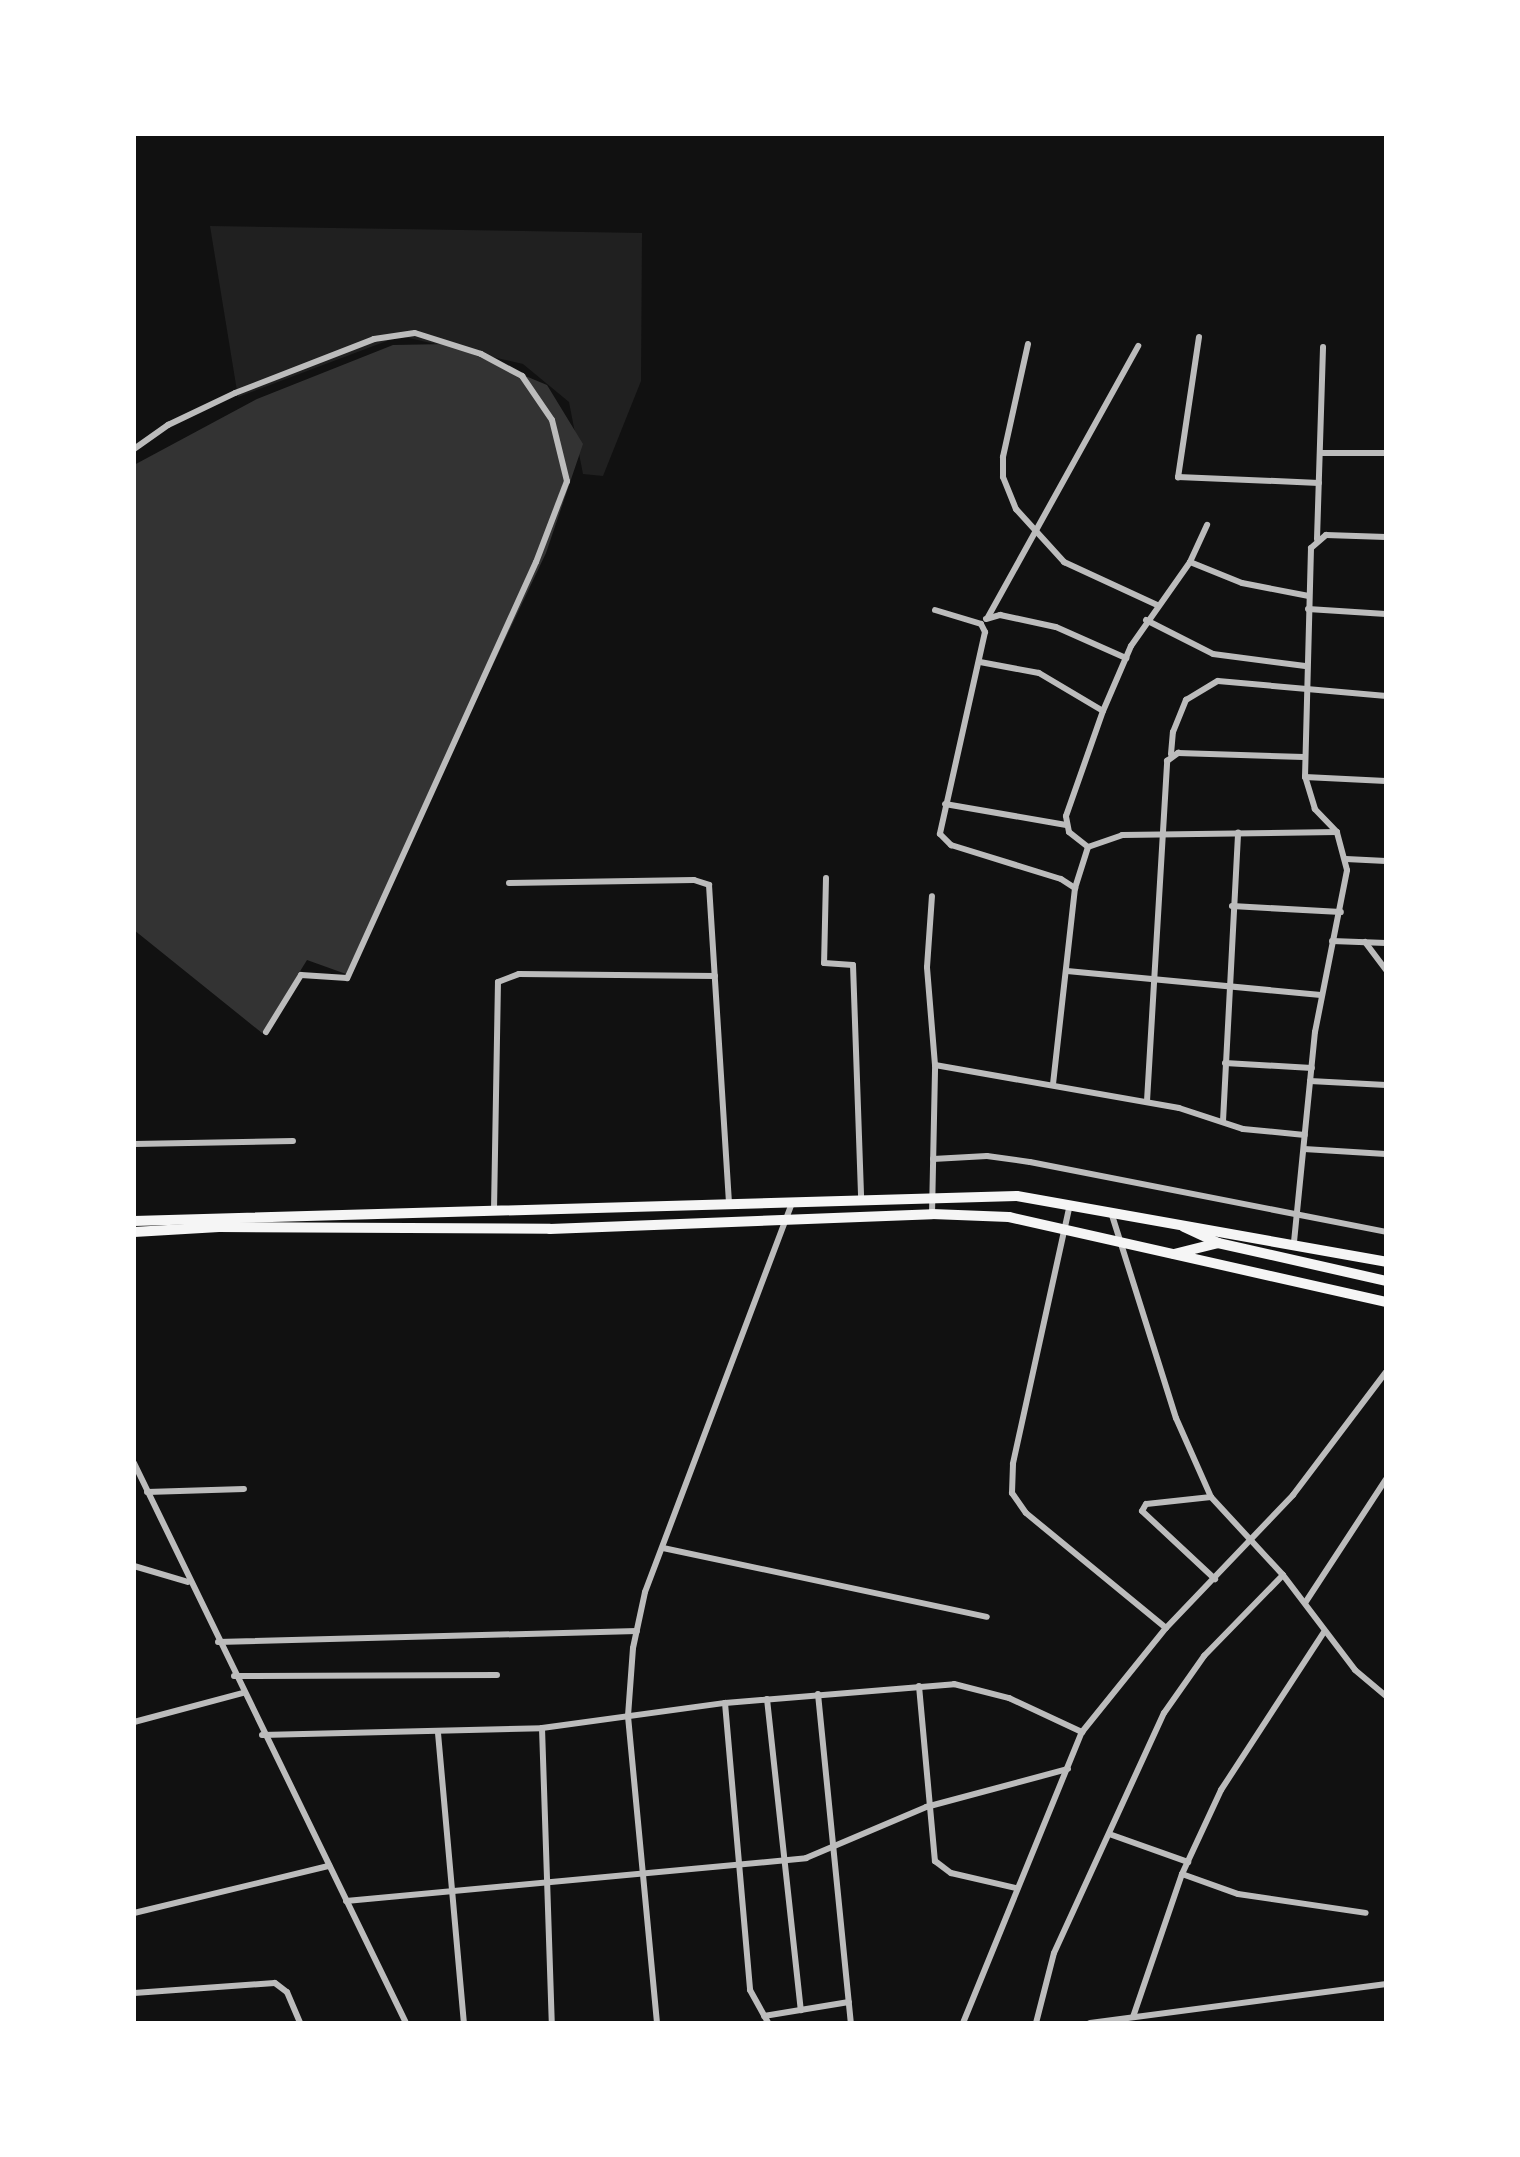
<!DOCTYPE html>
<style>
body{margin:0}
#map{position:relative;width:1520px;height:2157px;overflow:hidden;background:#111;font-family:"Crimson Pro",serif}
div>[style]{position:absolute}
.green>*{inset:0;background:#202020}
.water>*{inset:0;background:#333}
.minor>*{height:6px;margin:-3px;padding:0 3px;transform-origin:3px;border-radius:3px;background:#bcbcbc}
.primary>*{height:10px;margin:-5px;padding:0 5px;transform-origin:5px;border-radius:5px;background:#f5f5f5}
span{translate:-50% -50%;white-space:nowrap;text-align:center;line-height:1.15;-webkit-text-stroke:7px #fff;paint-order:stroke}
.frame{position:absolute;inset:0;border:136px solid #fff;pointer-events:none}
</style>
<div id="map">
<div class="green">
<i style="clip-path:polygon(210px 226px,642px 233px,641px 381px,603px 476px,583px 474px,569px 402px,523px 364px,400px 336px,238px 397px)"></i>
</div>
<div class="water">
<i style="clip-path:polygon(448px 344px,547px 385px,583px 444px,546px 553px,346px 974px,307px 960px,262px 1033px,134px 930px,134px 465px,257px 399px,393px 345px)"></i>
</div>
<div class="minor">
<i style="left:1199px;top:337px;width:142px;rotate:98.5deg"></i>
<i style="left:1178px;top:477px;width:141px;rotate:2.4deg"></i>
<i style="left:1028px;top:344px;width:116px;rotate:102.5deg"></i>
<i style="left:1003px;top:457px;width:20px;rotate:90deg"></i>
<i style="left:1003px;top:477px;width:35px;rotate:68deg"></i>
<i style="left:1016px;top:509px;width:72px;rotate:47.8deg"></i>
<i style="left:1064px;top:562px;width:102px;rotate:24.8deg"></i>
<i style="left:134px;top:449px;width:42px;rotate:-35.2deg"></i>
<i style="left:168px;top:425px;width:74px;rotate:-25.5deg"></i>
<i style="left:235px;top:393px;width:149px;rotate:-21.2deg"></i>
<i style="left:374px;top:339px;width:41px;rotate:-8.3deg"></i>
<i style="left:415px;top:333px;width:69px;rotate:17.7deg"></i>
<i style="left:481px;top:354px;width:47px;rotate:28.2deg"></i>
<i style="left:522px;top:376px;width:53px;rotate:55.7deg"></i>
<i style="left:552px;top:420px;width:63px;rotate:76.2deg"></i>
<i style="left:567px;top:481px;width:87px;rotate:110.9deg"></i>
<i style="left:536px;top:562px;width:457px;rotate:114.4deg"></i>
<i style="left:347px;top:978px;width:46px;rotate:-176.3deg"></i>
<i style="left:301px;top:975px;width:67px;rotate:121.6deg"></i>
<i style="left:1320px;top:453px;width:66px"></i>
<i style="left:1317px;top:539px;width:192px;rotate:-88.2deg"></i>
<i style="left:1190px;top:562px;width:56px;rotate:22deg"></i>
<i style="left:1242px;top:583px;width:68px;rotate:11deg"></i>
<i style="left:1308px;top:609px;width:78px;rotate:3.7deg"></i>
<i style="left:935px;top:610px;width:48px;rotate:16.9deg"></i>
<i style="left:981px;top:624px;width:9px;rotate:63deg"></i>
<i style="left:985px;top:632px;width:207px;rotate:102.6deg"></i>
<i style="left:940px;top:834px;width:16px;rotate:45deg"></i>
<i style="left:951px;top:845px;width:115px;rotate:17.2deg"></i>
<i style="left:1061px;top:879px;width:17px;rotate:33deg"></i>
<i style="left:1075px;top:888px;width:198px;rotate:96.4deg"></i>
<i style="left:988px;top:617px;width:310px;rotate:-61deg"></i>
<i style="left:986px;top:619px;width:15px;rotate:-16deg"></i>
<i style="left:1000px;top:615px;width:57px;rotate:12.1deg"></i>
<i style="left:1056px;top:627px;width:77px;rotate:23.9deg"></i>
<i style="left:1146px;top:620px;width:75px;rotate:26.9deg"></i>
<i style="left:1213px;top:654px;width:93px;rotate:7.4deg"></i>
<i style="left:980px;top:662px;width:60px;rotate:10.6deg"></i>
<i style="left:1039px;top:673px;width:74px;rotate:30.7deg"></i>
<i style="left:1171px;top:754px;width:22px;rotate:-85deg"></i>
<i style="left:1173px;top:732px;width:35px;rotate:-68deg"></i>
<i style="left:1186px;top:700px;width:37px;rotate:-31deg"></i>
<i style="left:1218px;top:681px;width:169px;rotate:5.1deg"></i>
<i style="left:1305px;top:777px;width:81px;rotate:2.8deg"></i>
<i style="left:945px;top:804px;width:123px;rotate:9.8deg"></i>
<i style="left:1088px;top:847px;width:24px;rotate:-142deg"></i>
<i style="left:1069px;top:832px;width:16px;rotate:-101deg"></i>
<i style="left:1066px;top:816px;width:111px;rotate:-70.6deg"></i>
<i style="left:1103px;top:711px;width:71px;rotate:-66.7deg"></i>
<i style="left:1131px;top:646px;width:103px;rotate:-54.9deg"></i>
<i style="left:1190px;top:562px;width:41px;rotate:-65.3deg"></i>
<i style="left:1346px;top:859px;width:40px;rotate:2.9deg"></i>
<i style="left:826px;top:878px;width:85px;rotate:91.3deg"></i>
<i style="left:824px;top:963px;width:29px;rotate:4deg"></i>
<i style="left:853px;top:965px;width:233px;rotate:88deg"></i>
<i style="left:509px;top:883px;width:185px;rotate:-0.9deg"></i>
<i style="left:694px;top:880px;width:16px;rotate:18deg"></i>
<i style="left:709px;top:885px;width:320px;rotate:86.4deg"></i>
<i style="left:1075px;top:888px;width:43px;rotate:-72.4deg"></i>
<i style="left:1088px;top:847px;width:36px;rotate:-19deg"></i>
<i style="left:1122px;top:835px;width:215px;rotate:-0.8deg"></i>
<i style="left:1232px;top:906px;width:109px;rotate:3.2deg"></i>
<i style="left:1332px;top:941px;width:54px;rotate:2.1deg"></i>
<i style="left:1365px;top:942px;width:35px;rotate:53deg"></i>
<i style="left:1067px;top:971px;width:255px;rotate:5.4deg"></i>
<i style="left:1225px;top:1063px;width:87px;rotate:3.3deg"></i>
<i style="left:935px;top:1065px;width:248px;rotate:10deg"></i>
<i style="left:1179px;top:1108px;width:67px;rotate:18.2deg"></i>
<i style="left:1243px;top:1129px;width:62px;rotate:5.5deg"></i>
<i style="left:1310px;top:1081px;width:76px;rotate:3deg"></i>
<i style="left:1147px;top:1101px;width:341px;rotate:-86.6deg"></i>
<i style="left:1167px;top:761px;width:14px;rotate:-36deg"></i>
<i style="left:1178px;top:753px;width:126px;rotate:1.8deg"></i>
<i style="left:1223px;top:1121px;width:289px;rotate:-87deg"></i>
<i style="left:134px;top:1144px;width:159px;rotate:-1.1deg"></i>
<i style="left:1304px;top:1149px;width:82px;rotate:3.5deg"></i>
<i style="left:933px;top:1159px;width:54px;rotate:-3.2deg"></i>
<i style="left:987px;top:1156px;width:43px;rotate:7.9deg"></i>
<i style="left:1030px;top:1162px;width:363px;rotate:11.1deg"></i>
<i style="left:1070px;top:1204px;width:266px;rotate:102.4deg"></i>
<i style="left:1013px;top:1464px;width:29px;rotate:92deg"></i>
<i style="left:1012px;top:1493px;width:24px;rotate:55deg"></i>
<i style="left:1026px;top:1513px;width:181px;rotate:39.4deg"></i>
<i style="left:494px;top:1210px;width:228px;rotate:-89deg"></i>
<i style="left:498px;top:982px;width:22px;rotate:-21deg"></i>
<i style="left:519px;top:974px;width:196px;rotate:0.6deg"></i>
<i style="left:1111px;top:1212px;width:216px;rotate:72.5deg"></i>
<i style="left:1176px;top:1418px;width:86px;rotate:66.1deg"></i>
<i style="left:1211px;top:1497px;width:106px;rotate:47.3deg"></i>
<i style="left:1283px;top:1575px;width:119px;rotate:52.8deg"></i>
<i style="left:1355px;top:1670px;width:40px;rotate:40deg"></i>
<i style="left:932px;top:1214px;width:149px;rotate:-88.8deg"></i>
<i style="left:935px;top:1065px;width:98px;rotate:-94.7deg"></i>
<i style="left:927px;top:967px;width:71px;rotate:-86deg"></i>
<i style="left:1294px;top:1242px;width:211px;rotate:-84.3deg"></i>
<i style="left:1315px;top:1032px;width:165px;rotate:-78.8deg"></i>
<i style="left:1347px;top:870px;width:39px;rotate:-105deg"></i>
<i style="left:1337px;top:832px;width:32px;rotate:-134deg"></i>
<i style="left:1315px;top:809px;width:34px;rotate:-107deg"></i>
<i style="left:1305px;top:777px;width:229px;rotate:-88.5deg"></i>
<i style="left:1311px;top:548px;width:20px;rotate:-41deg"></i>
<i style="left:1326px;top:535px;width:60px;rotate:1.9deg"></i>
<i style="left:134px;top:1463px;width:623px;rotate:64.09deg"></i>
<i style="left:147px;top:1492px;width:97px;rotate:-1.8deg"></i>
<i style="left:1211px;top:1497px;width:65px;rotate:173.9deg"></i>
<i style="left:1146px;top:1504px;width:8px;rotate:120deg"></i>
<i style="left:1142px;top:1511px;width:100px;rotate:43deg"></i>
<i style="left:663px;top:1548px;width:331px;rotate:12deg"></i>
<i style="left:134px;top:1566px;width:56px;rotate:16.5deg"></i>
<i style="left:1305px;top:1603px;width:148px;rotate:-56.8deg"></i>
<i style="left:218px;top:1642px;width:419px;rotate:-1.5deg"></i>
<i style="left:234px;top:1676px;width:263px;rotate:-0.2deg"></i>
<i style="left:919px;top:1686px;width:176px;rotate:84.8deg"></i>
<i style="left:935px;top:1861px;width:20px;rotate:37deg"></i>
<i style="left:951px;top:1873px;width:67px;rotate:13deg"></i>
<i style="left:818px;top:1694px;width:331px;rotate:84.3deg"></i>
<i style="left:767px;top:1699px;width:313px;rotate:83.8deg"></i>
<i style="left:725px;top:1703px;width:288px;rotate:85deg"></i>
<i style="left:750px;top:1990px;width:38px;rotate:61deg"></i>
<i style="left:134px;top:1722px;width:113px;rotate:-14.9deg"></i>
<i style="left:542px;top:1728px;width:295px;rotate:88.1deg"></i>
<i style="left:438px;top:1733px;width:291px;rotate:84.9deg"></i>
<i style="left:262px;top:1735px;width:280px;rotate:-1.4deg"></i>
<i style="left:542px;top:1728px;width:185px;rotate:-7.8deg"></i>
<i style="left:725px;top:1703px;width:230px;rotate:-4.7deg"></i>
<i style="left:954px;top:1684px;width:57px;rotate:14.3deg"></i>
<i style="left:1009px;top:1698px;width:81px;rotate:25deg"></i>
<i style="left:1112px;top:1835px;width:81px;rotate:19.6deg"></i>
<i style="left:1182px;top:1874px;width:59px;rotate:19.7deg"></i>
<i style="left:1238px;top:1894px;width:129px;rotate:8.4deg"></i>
<i style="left:346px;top:1901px;width:462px;rotate:-5.3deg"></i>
<i style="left:806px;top:1858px;width:130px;rotate:-23deg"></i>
<i style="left:926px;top:1807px;width:147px;rotate:-15deg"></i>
<i style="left:134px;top:1913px;width:201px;rotate:-13.6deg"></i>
<i style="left:134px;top:1993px;width:141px;rotate:-4.1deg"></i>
<i style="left:275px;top:1983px;width:15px;rotate:37deg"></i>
<i style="left:287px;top:1992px;width:34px;rotate:67deg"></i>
<i style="left:764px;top:2016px;width:86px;rotate:-9.4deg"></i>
<i style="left:1133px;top:2017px;width:151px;rotate:-71.1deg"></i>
<i style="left:1182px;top:1874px;width:93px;rotate:-65.1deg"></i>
<i style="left:1221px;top:1790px;width:189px;rotate:-56.9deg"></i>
<i style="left:657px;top:2023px;width:308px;rotate:-95.4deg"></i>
<i style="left:628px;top:1716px;width:68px;rotate:-85.8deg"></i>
<i style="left:633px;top:1648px;width:57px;rotate:-77.9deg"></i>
<i style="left:645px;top:1592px;width:418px;rotate:-69.3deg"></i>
<i style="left:963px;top:2023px;width:314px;rotate:-67.8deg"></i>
<i style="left:1082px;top:1732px;width:134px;rotate:-51.1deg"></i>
<i style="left:1166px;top:1628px;width:184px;rotate:-46.3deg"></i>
<i style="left:1293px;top:1495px;width:154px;rotate:-52.9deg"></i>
<i style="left:1036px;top:2023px;width:72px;rotate:-75.6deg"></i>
<i style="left:1054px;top:1953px;width:264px;rotate:-65.4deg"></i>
<i style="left:1164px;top:1713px;width:70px;rotate:-54.9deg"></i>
<i style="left:1204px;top:1656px;width:113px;rotate:-45.7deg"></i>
<i style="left:1090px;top:2023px;width:299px;rotate:-7.5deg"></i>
</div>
<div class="primary">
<i style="left:134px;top:1221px;width:883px;rotate:-1.62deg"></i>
<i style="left:1017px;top:1196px;width:375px;rotate:10.1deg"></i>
<i style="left:1184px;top:1227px;width:38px;rotate:25deg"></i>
<i style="left:1218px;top:1243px;width:172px;rotate:12.7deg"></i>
<i style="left:134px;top:1232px;width:85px;rotate:-3.4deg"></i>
<i style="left:219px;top:1227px;width:331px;rotate:0.3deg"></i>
<i style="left:550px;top:1229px;width:382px;rotate:-2.2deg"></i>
<i style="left:932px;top:1214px;width:77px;rotate:2.2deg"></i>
<i style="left:1009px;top:1217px;width:386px;rotate:12.7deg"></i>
<i style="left:1174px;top:1254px;width:45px;rotate:-14deg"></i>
</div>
<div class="frame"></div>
</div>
